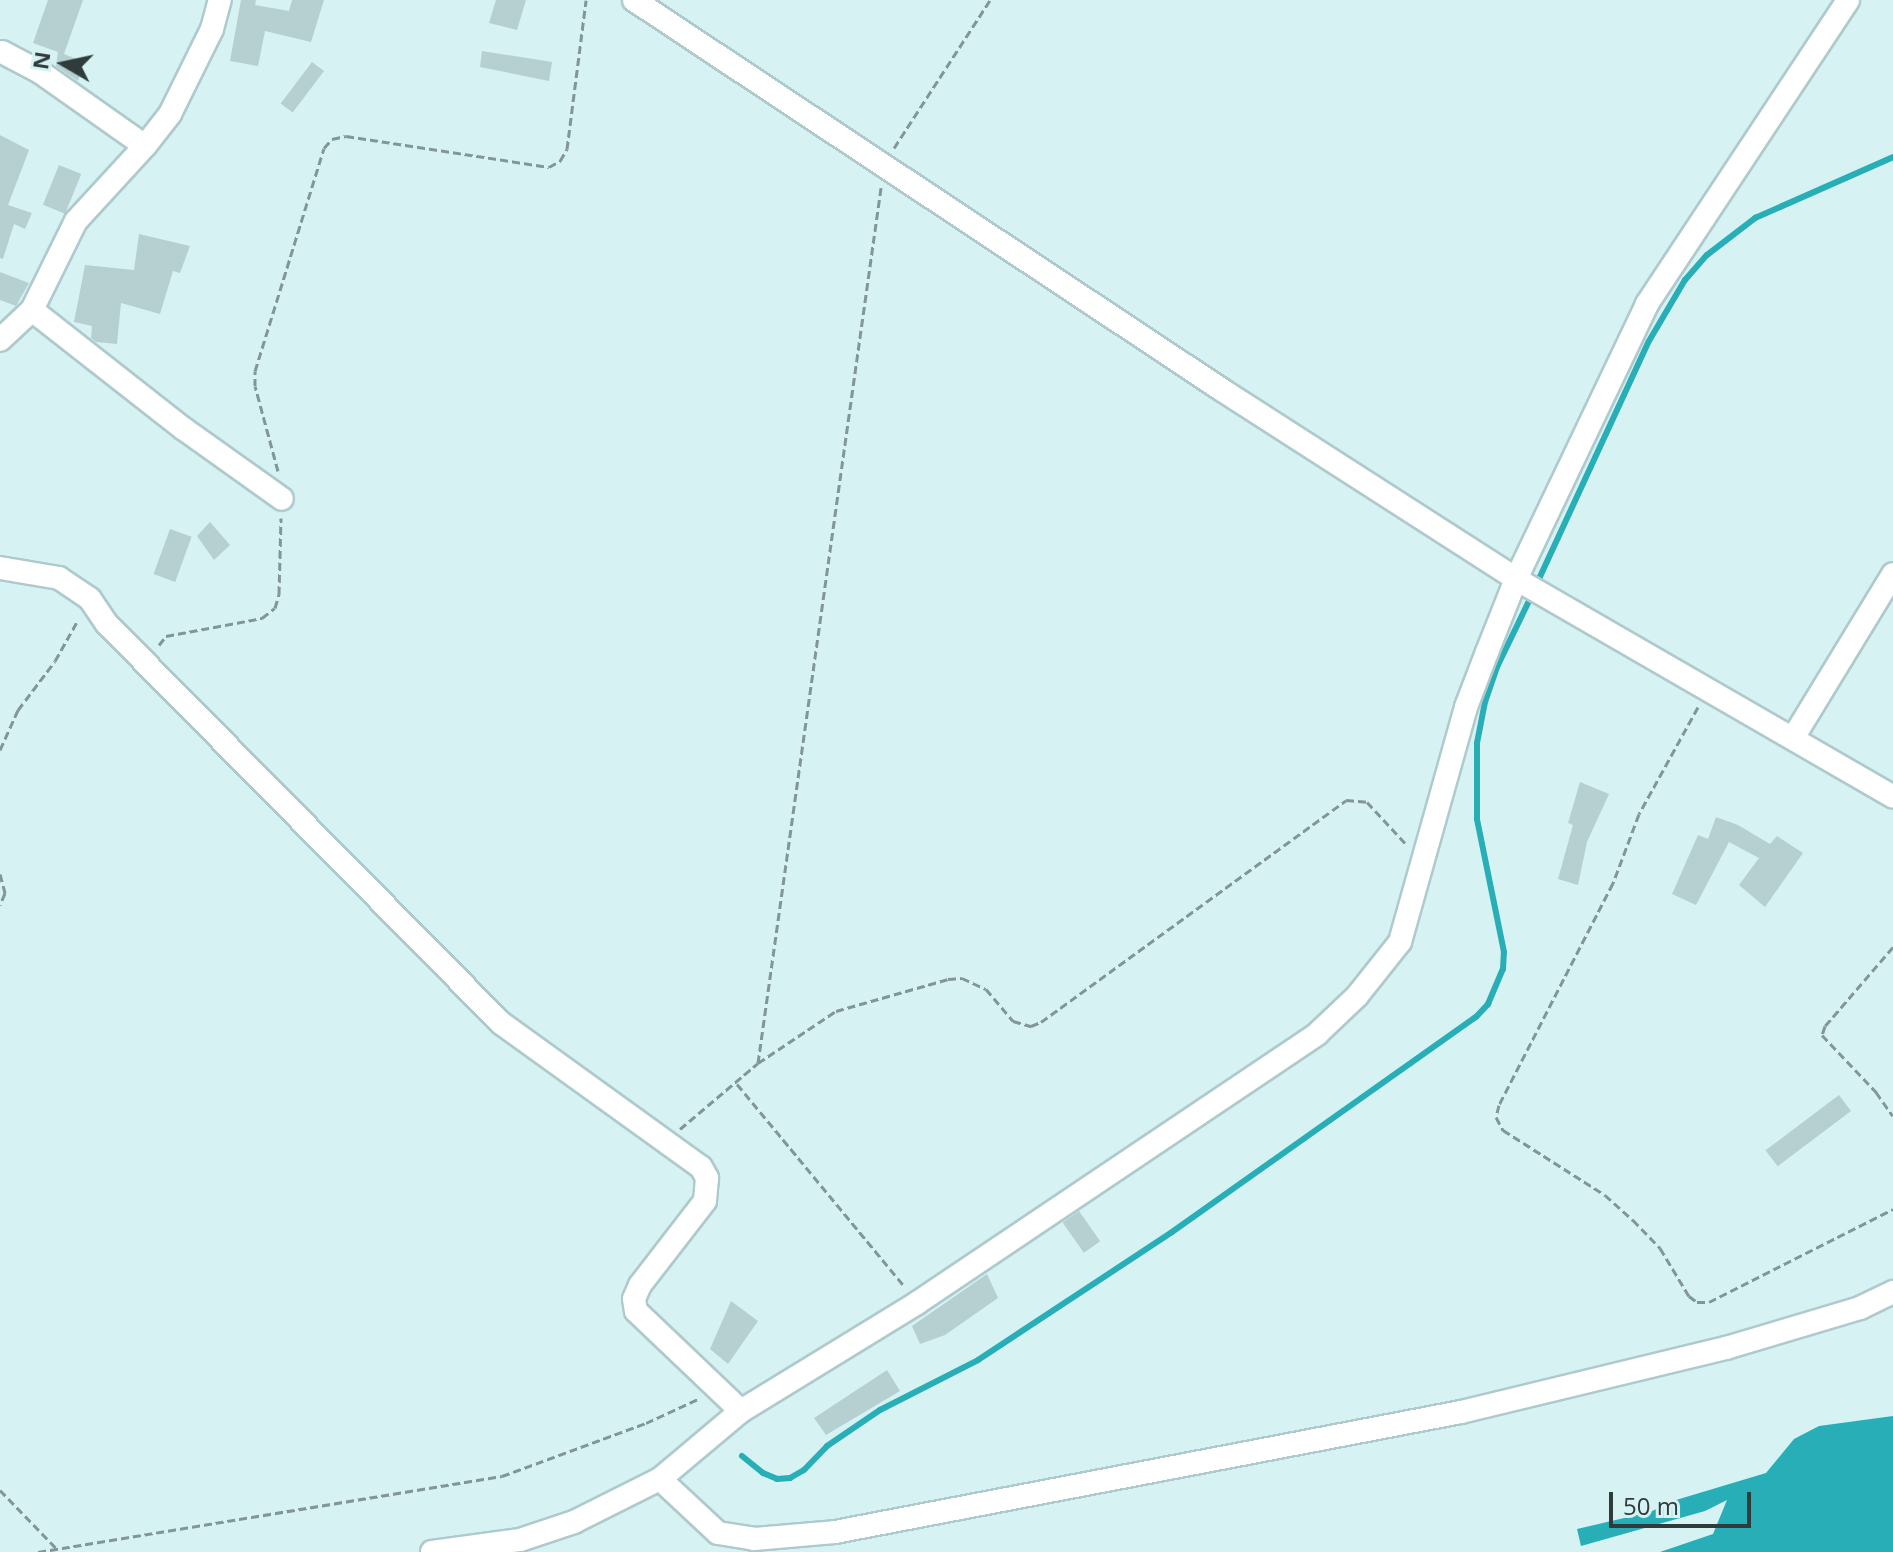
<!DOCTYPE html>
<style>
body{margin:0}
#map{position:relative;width:1893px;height:1552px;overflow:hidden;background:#d6f2f3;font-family:"Open Sans",sans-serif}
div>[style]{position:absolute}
.water>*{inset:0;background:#27aeb7}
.stream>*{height:6px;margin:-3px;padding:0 3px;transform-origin:3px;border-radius:3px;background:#27aeb7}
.building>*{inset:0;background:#b6d0d2;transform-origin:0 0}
.path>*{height:3px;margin-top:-1.5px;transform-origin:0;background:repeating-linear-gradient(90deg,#839697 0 8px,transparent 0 12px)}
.roads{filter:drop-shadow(2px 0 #afcacc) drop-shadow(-2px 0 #afcacc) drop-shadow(0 2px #afcacc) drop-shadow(0 -2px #afcacc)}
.street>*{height:22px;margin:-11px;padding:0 11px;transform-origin:11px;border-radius:11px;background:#fff}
span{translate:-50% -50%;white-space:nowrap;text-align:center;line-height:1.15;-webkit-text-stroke:6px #d6f2f3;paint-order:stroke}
.north{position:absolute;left:24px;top:24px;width:80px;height:80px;-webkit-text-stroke:6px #d6f2f3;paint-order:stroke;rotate:279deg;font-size:22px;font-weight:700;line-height:32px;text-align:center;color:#303b3c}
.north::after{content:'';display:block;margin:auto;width:28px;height:36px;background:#303b3c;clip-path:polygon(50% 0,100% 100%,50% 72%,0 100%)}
.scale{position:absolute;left:1609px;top:1492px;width:142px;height:36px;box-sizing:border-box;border:4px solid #303b3c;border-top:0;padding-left:10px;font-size:24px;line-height:28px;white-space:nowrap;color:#303b3c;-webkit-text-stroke:6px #d6f2f3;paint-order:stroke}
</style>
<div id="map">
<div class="water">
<i style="clip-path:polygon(1893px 1416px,1893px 1552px,1660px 1552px,1713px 1534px,1727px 1500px,1705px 1511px,1581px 1546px,1577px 1529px,1650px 1512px,1676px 1500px,1766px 1473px,1794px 1439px,1819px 1426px)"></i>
</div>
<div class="stream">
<i style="left:1538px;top:581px;width:264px;rotate:-65.2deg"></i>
<i style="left:1649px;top:341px;width:71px;rotate:-59.5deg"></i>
<i style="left:1685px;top:280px;width:33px;rotate:-49deg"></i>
<i style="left:1707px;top:255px;width:61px;rotate:-37.6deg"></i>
<i style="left:1755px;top:218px;width:151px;rotate:-23.8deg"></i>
<i style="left:742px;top:1456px;width:27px;rotate:39deg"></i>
<i style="left:763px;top:1473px;width:15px;rotate:23deg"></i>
<i style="left:777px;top:1479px;width:13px;rotate:-4deg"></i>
<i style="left:790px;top:1478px;width:16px;rotate:-30deg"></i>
<i style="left:804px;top:1470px;width:33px;rotate:-46deg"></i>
<i style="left:827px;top:1446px;width:64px;rotate:-34.2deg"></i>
<i style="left:880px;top:1410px;width:110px;rotate:-27deg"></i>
<i style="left:978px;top:1360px;width:232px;rotate:-33.4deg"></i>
<i style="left:1172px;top:1232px;width:372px;rotate:-35.3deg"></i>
<i style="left:1476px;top:1017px;width:18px;rotate:-47deg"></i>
<i style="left:1488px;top:1004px;width:38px;rotate:-67deg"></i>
<i style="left:1503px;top:969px;width:17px;rotate:-87deg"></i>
<i style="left:1504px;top:952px;width:136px;rotate:-101.5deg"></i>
<i style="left:1477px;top:819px;width:76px;rotate:-90deg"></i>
<i style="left:1477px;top:743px;width:42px;rotate:-79deg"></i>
<i style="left:1485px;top:702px;width:39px;rotate:-71deg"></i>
<i style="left:1498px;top:665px;width:71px;rotate:-64.2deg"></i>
</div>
<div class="building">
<i style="clip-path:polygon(48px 0,83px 0,64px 54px,84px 62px,78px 81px,56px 66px,58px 52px,33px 43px)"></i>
<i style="clip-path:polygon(241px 0,256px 0,255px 5px,289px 11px,292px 0,324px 0,311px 42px,265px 31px,258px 66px,230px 61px)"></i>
<i style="clip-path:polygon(496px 0,526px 0,517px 30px,489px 23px)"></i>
<i style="clip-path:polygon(482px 51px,552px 62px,549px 81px,480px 67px)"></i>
<i style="left:312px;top:62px;width:15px;height:52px;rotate:37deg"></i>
<i style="clip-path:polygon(0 135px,29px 150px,8px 205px,32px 213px,25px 229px,14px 224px,3px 259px,0 258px)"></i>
<i style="left:59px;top:165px;width:24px;height:43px;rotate:22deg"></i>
<i style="clip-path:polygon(139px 234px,190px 246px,180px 273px,173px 271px,160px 314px,121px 303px,117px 344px,96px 342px,91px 338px,92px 326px,74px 322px,85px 265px,134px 270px)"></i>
<i style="clip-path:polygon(0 272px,29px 283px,16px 306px,0 300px)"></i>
<i style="clip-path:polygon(210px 522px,230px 545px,214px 560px,197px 536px)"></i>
<i style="left:170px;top:529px;width:23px;height:48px;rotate:20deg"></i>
<i style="clip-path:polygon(1580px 782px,1609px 794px,1587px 842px,1578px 885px,1558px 879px,1573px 825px,1568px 823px)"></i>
<i style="clip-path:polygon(1716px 817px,1738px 825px,1770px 844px,1777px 836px,1803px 853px,1765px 907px,1739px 885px,1759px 858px,1729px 842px,1696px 905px,1672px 894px,1698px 835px,1708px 839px)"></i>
<i style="left:1839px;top:1095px;width:20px;height:92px;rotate:53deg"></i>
<i style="left:1079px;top:1211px;width:37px;height:20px;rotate:55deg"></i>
<i style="clip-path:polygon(987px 1274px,998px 1298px,945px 1335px,920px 1344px,912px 1326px)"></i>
<i style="clip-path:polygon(731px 1301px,758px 1321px,728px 1364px,710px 1349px)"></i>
<i style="clip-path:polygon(887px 1370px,900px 1391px,826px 1435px,814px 1418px)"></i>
</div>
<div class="path">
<i style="left:894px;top:148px;width:176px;rotate:-57deg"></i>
<i style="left:278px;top:471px;width:88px;rotate:-105.1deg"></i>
<i style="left:255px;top:386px;width:15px;rotate:-90deg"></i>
<i style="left:255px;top:371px;width:233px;rotate:-72.8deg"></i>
<i style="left:324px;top:148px;width:12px;rotate:-48deg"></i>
<i style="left:332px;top:139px;width:14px;rotate:-12deg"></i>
<i style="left:346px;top:136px;width:205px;rotate:8.7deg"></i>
<i style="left:549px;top:167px;width:13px;rotate:-29deg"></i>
<i style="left:560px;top:161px;width:14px;rotate:-60deg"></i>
<i style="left:567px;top:149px;width:150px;rotate:-82.7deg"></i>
<i style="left:159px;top:645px;width:11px;rotate:-52deg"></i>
<i style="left:166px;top:636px;width:98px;rotate:-10.6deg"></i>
<i style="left:262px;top:618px;width:16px;rotate:-38deg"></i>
<i style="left:275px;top:608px;width:15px;rotate:-74deg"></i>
<i style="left:279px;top:594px;width:76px;rotate:-88.5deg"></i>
<i style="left:1698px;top:707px;width:122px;rotate:118.9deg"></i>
<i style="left:1639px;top:814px;width:74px;rotate:110.6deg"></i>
<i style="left:1613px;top:883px;width:250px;rotate:117.2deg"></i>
<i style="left:1499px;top:1105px;width:12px;rotate:104deg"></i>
<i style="left:1496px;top:1117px;width:15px;rotate:62deg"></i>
<i style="left:1503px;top:1130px;width:121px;rotate:32.5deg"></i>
<i style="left:1605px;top:1195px;width:38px;rotate:42deg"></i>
<i style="left:1633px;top:1220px;width:39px;rotate:46deg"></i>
<i style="left:1660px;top:1248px;width:56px;rotate:58.9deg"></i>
<i style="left:1689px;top:1296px;width:10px;rotate:37deg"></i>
<i style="left:1697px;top:1302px;width:12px"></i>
<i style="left:1709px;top:1302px;width:206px;rotate:-26.8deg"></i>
<i style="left:0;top:750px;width:44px;rotate:-65.8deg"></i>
<i style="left:18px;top:710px;width:61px;rotate:-52.9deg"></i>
<i style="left:55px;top:661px;width:47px;rotate:-60.7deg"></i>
<i style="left:0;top:874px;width:20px;rotate:75deg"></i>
<i style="left:5px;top:893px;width:13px;rotate:113deg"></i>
<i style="left:1893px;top:947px;width:104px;rotate:130.7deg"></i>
<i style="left:1825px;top:1026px;width:9px;rotate:108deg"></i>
<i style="left:1822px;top:1035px;width:79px;rotate:46.5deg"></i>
<i style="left:1876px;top:1092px;width:29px;rotate:55deg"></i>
<i style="left:758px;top:1063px;width:884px;rotate:-82deg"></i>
<i style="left:737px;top:1084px;width:264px;rotate:50.4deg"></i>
<i style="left:680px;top:1129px;width:102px;rotate:-40.2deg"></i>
<i style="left:758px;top:1063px;width:94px;rotate:-33.7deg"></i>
<i style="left:836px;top:1011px;width:116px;rotate:-15.9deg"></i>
<i style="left:948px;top:979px;width:14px;rotate:-4deg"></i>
<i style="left:962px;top:978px;width:26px;rotate:25deg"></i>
<i style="left:986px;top:989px;width:42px;rotate:49.8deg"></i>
<i style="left:1013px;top:1021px;width:19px;rotate:16deg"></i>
<i style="left:1031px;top:1026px;width:11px;rotate:-22deg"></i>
<i style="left:1041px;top:1022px;width:377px;rotate:-36deg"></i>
<i style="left:1346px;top:800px;width:21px;rotate:5deg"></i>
<i style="left:1367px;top:802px;width:56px;rotate:47.2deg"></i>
<i style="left:0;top:1490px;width:81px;rotate:46deg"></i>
<i style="left:38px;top:1552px;width:470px;rotate:-9.3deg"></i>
<i style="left:502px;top:1476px;width:153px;rotate:-20.2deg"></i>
<i style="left:646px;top:1423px;width:60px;rotate:-24.8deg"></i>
</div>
<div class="roads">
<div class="street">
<i style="left:634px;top:0;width:706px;rotate:33.55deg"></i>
<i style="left:1222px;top:390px;width:350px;rotate:32.7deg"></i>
<i style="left:1516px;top:579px;width:435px;rotate:30deg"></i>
<i style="left:2px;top:52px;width:43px;rotate:27.8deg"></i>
<i style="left:40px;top:72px;width:128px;rotate:35.2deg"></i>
<i style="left:32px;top:310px;width:193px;rotate:38.1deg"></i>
<i style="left:184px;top:429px;width:120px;rotate:35.5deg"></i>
<i style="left:0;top:340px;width:44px;rotate:-43.2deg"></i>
<i style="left:32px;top:310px;width:99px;rotate:-63.7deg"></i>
<i style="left:76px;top:221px;width:102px;rotate:-47.4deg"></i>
<i style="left:145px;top:146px;width:41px;rotate:-52deg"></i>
<i style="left:170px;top:114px;width:95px;rotate:-63.7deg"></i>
<i style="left:212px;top:29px;width:30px;rotate:-75deg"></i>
<i style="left:0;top:568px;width:60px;rotate:9.6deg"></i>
<i style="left:59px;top:578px;width:37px;rotate:34deg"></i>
<i style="left:90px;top:599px;width:30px;rotate:56deg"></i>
<i style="left:107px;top:624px;width:561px;rotate:45.36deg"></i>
<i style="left:501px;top:1023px;width:246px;rotate:35.8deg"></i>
<i style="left:701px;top:1167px;width:13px;rotate:61deg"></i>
<i style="left:707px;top:1178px;width:23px;rotate:95deg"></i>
<i style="left:705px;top:1201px;width:106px;rotate:127.7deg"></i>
<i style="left:640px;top:1285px;width:15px;rotate:113deg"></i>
<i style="left:634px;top:1299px;width:12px;rotate:81deg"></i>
<i style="left:636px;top:1311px;width:145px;rotate:43.6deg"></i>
<i style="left:1793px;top:738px;width:192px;rotate:-58.6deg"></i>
<i style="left:660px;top:1479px;width:79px;rotate:43deg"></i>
<i style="left:718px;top:1533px;width:36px;rotate:9deg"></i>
<i style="left:754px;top:1539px;width:81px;rotate:-4.9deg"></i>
<i style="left:835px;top:1532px;width:637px;rotate:-10.85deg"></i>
<i style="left:1461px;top:1412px;width:273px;rotate:-13.6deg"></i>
<i style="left:1726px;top:1348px;width:140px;rotate:-16.6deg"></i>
<i style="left:1860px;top:1308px;width:37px;rotate:-26deg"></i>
<i style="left:432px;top:1552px;width:89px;rotate:-7.8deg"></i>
<i style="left:520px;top:1540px;width:57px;rotate:-18.4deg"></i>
<i style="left:574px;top:1522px;width:96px;rotate:-26.6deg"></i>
<i style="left:660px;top:1479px;width:106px;rotate:-40deg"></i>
<i style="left:741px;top:1411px;width:206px;rotate:-31.5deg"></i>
<i style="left:917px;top:1303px;width:482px;rotate:-33.9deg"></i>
<i style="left:1317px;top:1034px;width:55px;rotate:-43.5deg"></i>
<i style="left:1357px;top:996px;width:69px;rotate:-51.5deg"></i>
<i style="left:1400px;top:942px;width:244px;rotate:-74.3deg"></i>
<i style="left:1466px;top:707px;width:59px;rotate:-69.1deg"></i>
<i style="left:1487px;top:652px;width:79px;rotate:-68.3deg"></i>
<i style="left:1516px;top:579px;width:305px;rotate:-64.5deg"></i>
<i style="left:1647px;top:304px;width:364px;rotate:-56.5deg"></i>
</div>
</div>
<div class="north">N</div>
<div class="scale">50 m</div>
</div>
